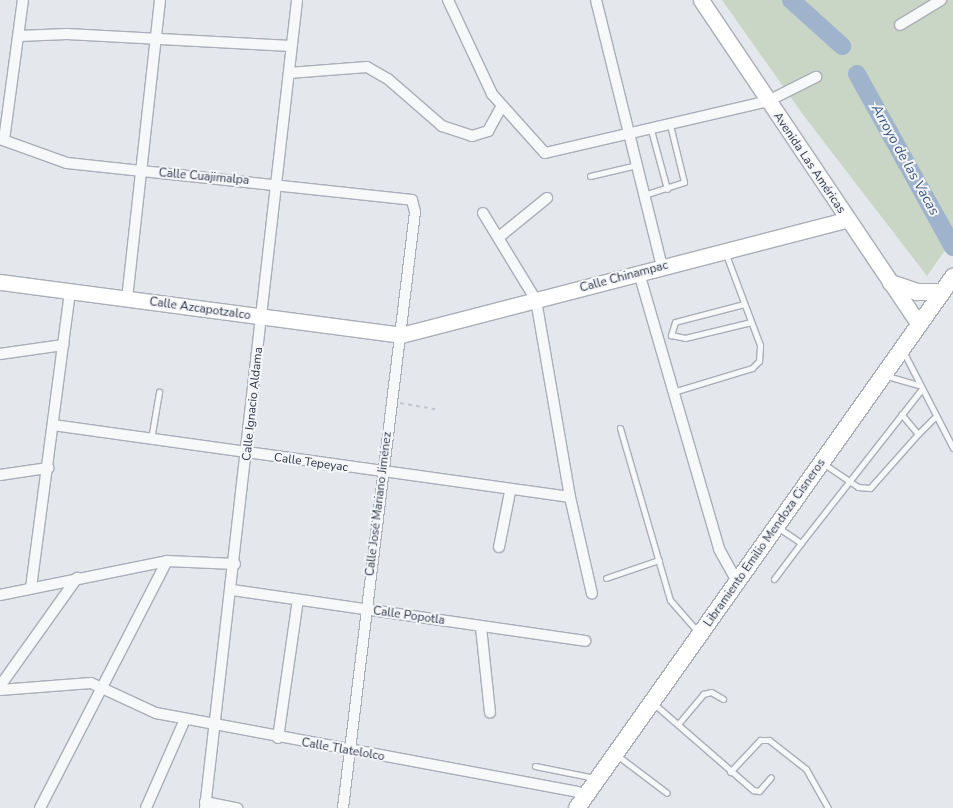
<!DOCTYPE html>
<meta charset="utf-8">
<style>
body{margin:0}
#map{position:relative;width:953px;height:808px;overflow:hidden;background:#e4e7ec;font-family:"Nunito Sans",sans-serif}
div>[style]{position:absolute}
.green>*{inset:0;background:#c9d6c5}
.river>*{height:18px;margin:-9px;padding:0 9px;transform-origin:9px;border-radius:9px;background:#9fb4cc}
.path>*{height:2px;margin-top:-1px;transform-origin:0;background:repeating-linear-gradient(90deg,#c2c5cb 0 4px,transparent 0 8px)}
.roads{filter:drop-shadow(1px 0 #a9aeb7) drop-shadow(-1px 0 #a9aeb7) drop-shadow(0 1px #a9aeb7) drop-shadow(0 -1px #a9aeb7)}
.lane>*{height:5px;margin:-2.5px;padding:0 2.5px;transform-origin:2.5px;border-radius:2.5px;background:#f7f8fa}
.street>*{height:10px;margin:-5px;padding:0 5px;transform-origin:5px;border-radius:5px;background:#f7f8fa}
.secondary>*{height:15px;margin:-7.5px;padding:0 7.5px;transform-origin:7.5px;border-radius:7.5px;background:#fff}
.primary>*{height:16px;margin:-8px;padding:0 8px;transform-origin:8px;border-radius:8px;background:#fff}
span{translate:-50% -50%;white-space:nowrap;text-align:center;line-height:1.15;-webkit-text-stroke:4px #f4f6f9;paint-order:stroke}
.street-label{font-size:12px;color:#2b3445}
.water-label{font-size:14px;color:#34527a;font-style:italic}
</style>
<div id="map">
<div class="green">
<i style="clip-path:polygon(722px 0,953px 0,953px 239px,927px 276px,804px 116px)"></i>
</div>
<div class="river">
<i style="left:791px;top:0;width:69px;rotate:42deg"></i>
<i style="left:857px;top:74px;width:198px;rotate:61deg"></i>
</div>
<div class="path">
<i style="left:400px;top:403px;width:36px;rotate:10deg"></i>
</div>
<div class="roads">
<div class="lane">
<i style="left:651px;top:130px;width:61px;rotate:74.8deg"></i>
<i style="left:590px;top:176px;width:48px;rotate:-13.2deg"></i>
<i style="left:644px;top:195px;width:42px;rotate:-18deg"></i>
<i style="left:684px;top:182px;width:59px;rotate:-103.8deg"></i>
<i style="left:744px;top:304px;width:71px;rotate:165.4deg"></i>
<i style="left:675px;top:322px;width:14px;rotate:107deg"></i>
<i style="left:671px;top:335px;width:14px;rotate:12deg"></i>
<i style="left:685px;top:338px;width:68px;rotate:-13.6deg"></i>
<i style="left:904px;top:353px;width:107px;rotate:62.7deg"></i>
<i style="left:887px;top:376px;width:32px;rotate:16deg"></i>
<i style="left:673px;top:392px;width:83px;rotate:-16.9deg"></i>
<i style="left:752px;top:368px;width:10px;rotate:-45deg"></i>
<i style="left:759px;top:361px;width:16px;rotate:-86deg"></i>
<i style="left:760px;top:345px;width:99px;rotate:-110.6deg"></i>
<i style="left:620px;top:428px;width:179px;rotate:73.8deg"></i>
<i style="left:670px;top:600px;width:43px;rotate:48.8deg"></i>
<i style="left:918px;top:434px;width:25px;rotate:-45deg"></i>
<i style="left:151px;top:439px;width:48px;rotate:-80.3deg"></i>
<i style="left:824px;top:464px;width:41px;rotate:34.1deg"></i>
<i style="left:858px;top:487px;width:12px;rotate:5deg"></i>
<i style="left:870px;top:488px;width:72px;rotate:-48.4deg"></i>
<i style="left:918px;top:434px;width:26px;rotate:-130deg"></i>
<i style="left:801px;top:543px;width:194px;rotate:-51.9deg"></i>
<i style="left:606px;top:578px;width:56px;rotate:-18.8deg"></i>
<i style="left:774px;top:579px;width:45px;rotate:-53.1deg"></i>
<i style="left:801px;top:543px;width:27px;rotate:-146deg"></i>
<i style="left:653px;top:703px;width:133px;rotate:41deg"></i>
<i style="left:753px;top:790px;width:6px;rotate:9deg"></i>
<i style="left:759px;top:791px;width:18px;rotate:-49deg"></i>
<i style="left:679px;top:723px;width:38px;rotate:-50deg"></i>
<i style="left:703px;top:694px;width:8px;rotate:-14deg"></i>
<i style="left:711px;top:692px;width:14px;rotate:30deg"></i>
<i style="left:618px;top:756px;width:61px;rotate:37.1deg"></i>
<i style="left:535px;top:766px;width:61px;rotate:11.3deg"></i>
<i style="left:730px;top:772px;width:44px;rotate:-46.8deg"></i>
<i style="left:760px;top:740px;width:9px"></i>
<i style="left:769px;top:740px;width:47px;rotate:38.1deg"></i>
<i style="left:806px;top:769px;width:45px;rotate:60.6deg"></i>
</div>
<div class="street">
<i style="left:448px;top:0;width:104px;rotate:64.9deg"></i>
<i style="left:492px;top:94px;width:79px;rotate:48.1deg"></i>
<i style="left:545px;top:153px;width:229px;rotate:-13.1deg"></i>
<i style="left:768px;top:101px;width:54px;rotate:-26.6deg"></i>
<i style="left:596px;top:0;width:275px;rotate:76.1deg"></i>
<i style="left:900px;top:25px;width:48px;rotate:-31.4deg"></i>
<i style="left:19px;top:36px;width:48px;rotate:-2.4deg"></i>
<i style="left:67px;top:34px;width:224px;rotate:3.1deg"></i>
<i style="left:289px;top:73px;width:78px;rotate:-4.4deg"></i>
<i style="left:367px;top:67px;width:24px;rotate:30deg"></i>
<i style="left:388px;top:79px;width:72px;rotate:41deg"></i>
<i style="left:442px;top:126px;width:32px;rotate:18deg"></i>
<i style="left:472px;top:136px;width:17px;rotate:-17deg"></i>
<i style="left:488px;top:131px;width:26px;rotate:-61deg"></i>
<i style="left:0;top:139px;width:71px;rotate:19.7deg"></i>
<i style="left:67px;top:163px;width:347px;rotate:6.1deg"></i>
<i style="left:412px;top:200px;width:12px;rotate:76deg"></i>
<i style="left:415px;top:212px;width:600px;rotate:96.89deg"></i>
<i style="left:4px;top:140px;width:141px;rotate:-82.3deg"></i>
<i style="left:483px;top:213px;width:102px;rotate:58.7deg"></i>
<i style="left:536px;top:300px;width:200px;rotate:80.2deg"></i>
<i style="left:570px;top:497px;width:99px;rotate:77.2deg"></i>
<i style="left:499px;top:237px;width:62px;rotate:-39.1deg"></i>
<i style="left:639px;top:273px;width:287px;rotate:73.8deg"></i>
<i style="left:719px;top:549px;width:37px;rotate:61deg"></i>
<i style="left:127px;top:299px;width:301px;rotate:-83.7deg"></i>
<i style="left:0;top:354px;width:64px;rotate:-8.1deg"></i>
<i style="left:53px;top:425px;width:522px;rotate:7.93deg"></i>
<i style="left:0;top:475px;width:49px;rotate:-8.3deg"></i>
<i style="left:499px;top:547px;width:56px;rotate:-78.7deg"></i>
<i style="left:31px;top:588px;width:299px;rotate:-82.5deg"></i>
<i style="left:232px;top:590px;width:357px;rotate:8.2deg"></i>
<i style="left:0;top:595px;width:170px;rotate:-11.5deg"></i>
<i style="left:167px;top:561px;width:68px;rotate:2.5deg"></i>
<i style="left:481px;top:627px;width:86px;rotate:84deg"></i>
<i style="left:0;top:686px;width:133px;rotate:-54.5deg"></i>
<i style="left:0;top:690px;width:91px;rotate:-4.4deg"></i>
<i style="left:91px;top:683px;width:72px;rotate:24.8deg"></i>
<i style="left:156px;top:713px;width:429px;rotate:10.6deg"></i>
<i style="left:578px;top:792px;width:8px;rotate:45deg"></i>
<i style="left:278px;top:738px;width:139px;rotate:-81.8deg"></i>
<i style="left:205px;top:802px;width:33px;rotate:11deg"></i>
<i style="left:40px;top:808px;width:278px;rotate:-62.8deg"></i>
<i style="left:146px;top:808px;width:97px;rotate:-66.3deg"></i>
<i style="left:205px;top:808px;width:813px;rotate:-83.5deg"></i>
</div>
<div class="secondary">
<i style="left:701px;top:0;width:391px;rotate:56.1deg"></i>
<i style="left:0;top:282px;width:404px;rotate:7.5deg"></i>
<i style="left:401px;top:335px;width:461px;rotate:-14.5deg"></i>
</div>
<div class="primary">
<i style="left:891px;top:283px;width:28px;rotate:19deg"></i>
<i style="left:917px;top:292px;width:25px"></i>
<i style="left:577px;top:808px;width:651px;rotate:-54.7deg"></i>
</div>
</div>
<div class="street-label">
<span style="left:809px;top:163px;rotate:56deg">Avenida Las Américas</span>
<span style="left:204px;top:177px;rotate:5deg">Calle Cuajimalpa</span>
<span style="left:624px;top:277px;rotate:-15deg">Calle Chinampac</span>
<span style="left:200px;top:309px;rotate:8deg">Calle Azcapotzalco</span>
<span style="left:253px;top:404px;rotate:-84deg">Calle Ignacio Aldama</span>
<span style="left:311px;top:463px;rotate:8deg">Calle Tepeyac</span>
<span style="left:379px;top:504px;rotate:-83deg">Calle José Mariano Jiménez</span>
<span style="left:765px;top:543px;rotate:-55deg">Libramiento Emilio Mendoza Cisneros</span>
<span style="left:409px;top:616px;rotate:8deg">Calle Popotla</span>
<span style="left:343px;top:750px;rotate:10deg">Calle Tlatelolco</span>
</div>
<div class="water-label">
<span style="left:905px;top:160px;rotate:61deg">Arroyo de las Vacas</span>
</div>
</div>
